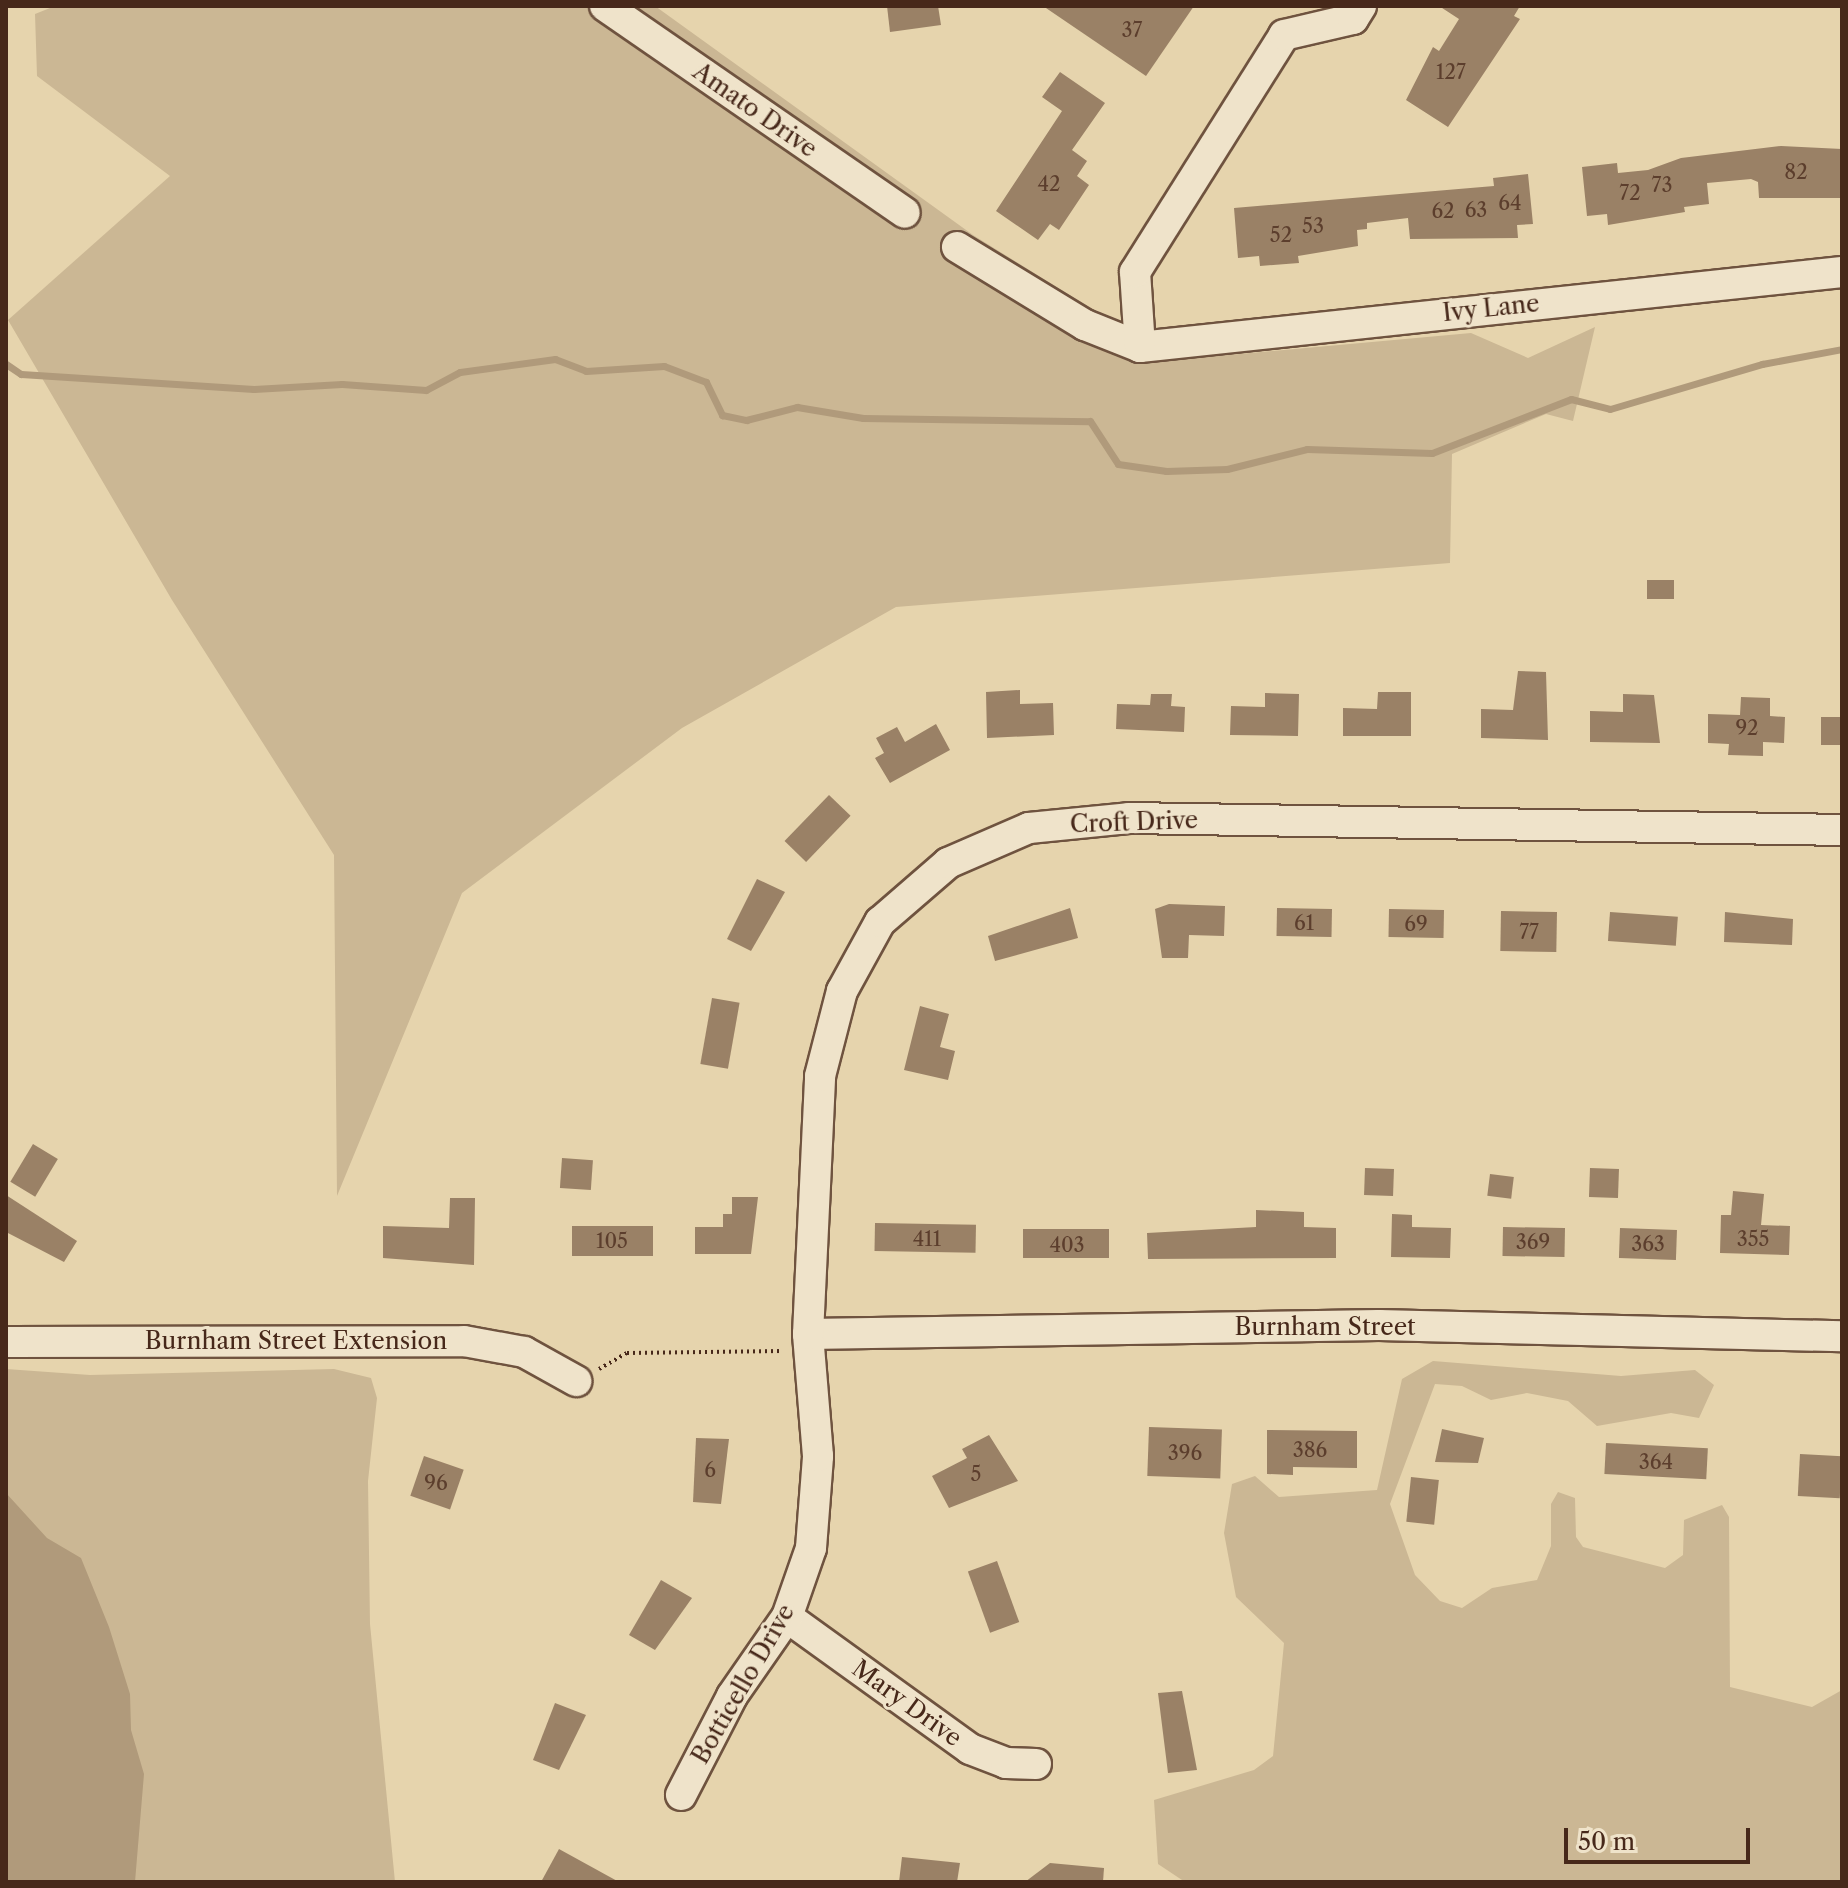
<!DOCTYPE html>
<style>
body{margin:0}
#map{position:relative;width:1848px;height:1888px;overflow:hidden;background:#e6d4ad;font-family:"Libre Caslon Text",serif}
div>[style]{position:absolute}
.green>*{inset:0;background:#cbb794}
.water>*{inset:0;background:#b09a7b}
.stream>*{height:7px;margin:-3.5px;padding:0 3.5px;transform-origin:3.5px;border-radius:3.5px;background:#b09a7b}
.building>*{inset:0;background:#9a8166;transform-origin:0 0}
.path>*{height:4px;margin-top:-2px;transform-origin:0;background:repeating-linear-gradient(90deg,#47281a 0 2px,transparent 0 6px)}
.roads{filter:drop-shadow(2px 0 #6f533f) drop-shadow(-2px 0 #6f533f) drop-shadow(0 2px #6f533f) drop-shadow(0 -2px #6f533f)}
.minor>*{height:30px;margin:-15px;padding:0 15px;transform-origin:15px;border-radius:15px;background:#efe3ca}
span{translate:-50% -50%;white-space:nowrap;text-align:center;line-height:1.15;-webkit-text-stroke:6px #efe3ca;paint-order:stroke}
.number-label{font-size:20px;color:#5c3e2d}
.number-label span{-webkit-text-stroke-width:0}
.street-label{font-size:24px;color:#47281a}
.frame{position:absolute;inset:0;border:8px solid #47281a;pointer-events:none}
.scale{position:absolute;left:1564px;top:1828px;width:186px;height:36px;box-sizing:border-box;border:4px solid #47281a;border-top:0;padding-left:10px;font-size:24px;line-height:28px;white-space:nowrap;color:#47281a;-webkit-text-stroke:6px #efe3ca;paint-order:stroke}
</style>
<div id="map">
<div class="green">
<i style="clip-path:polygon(55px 6px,655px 6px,973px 235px,1174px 360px,1471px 333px,1528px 358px,1595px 327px,1573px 421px,1546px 414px,1452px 454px,1450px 563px,896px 607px,682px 728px,462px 893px,337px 1196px,334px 855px,172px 600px,8px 320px,170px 176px,37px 76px,35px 14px)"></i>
<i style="clip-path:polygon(1433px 1361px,1621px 1376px,1695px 1370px,1714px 1385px,1699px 1418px,1671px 1413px,1597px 1426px,1568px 1401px,1527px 1393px,1491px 1400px,1462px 1386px,1435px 1384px,1390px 1504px,1415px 1575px,1440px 1601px,1462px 1608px,1492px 1588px,1537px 1580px,1551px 1546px,1551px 1504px,1558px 1492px,1575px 1498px,1576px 1537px,1583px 1547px,1665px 1568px,1683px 1555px,1684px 1520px,1722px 1505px,1729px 1517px,1730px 1687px,1812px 1707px,1842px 1690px,1842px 1882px,1185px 1882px,1158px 1864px,1154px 1800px,1254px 1770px,1273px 1756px,1284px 1643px,1236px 1597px,1224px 1533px,1232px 1484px,1255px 1476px,1279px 1497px,1377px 1490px,1402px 1379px)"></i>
<i style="clip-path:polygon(6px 1369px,90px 1375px,334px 1369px,371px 1378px,377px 1398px,368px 1481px,370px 1624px,395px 1882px,6px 1882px)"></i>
</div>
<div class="water">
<i style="clip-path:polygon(6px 1493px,47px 1538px,81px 1558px,109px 1627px,130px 1694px,131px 1730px,144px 1774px,135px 1882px,6px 1882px)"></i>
</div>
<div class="stream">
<i style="left:6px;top:364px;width:18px;rotate:34deg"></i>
<i style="left:21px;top:374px;width:233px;rotate:3.7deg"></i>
<i style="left:254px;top:389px;width:88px;rotate:-3.3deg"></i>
<i style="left:342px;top:384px;width:84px;rotate:4.1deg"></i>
<i style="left:426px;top:390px;width:38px;rotate:-28deg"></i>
<i style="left:460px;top:372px;width:96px;rotate:-7.8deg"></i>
<i style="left:555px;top:359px;width:33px;rotate:21deg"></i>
<i style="left:586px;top:371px;width:78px;rotate:-3.7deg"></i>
<i style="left:664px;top:366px;width:45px;rotate:20.9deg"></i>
<i style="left:706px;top:382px;width:37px;rotate:64deg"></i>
<i style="left:722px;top:415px;width:25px;rotate:12deg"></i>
<i style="left:746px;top:420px;width:53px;rotate:-14.3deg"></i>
<i style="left:797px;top:407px;width:67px;rotate:9.5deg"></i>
<i style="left:863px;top:418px;width:227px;rotate:0.8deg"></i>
<i style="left:1090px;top:421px;width:51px;rotate:56.9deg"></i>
<i style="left:1118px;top:464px;width:49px;rotate:8.3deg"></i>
<i style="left:1166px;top:471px;width:61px;rotate:-1.9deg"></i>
<i style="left:1227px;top:469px;width:82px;rotate:-14deg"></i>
<i style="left:1307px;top:449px;width:125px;rotate:1.8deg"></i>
<i style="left:1432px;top:453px;width:149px;rotate:-21.2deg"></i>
<i style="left:1571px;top:399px;width:40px;rotate:14.4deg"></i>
<i style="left:1610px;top:409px;width:159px;rotate:-16.5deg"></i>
<i style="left:1762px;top:364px;width:81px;rotate:-10.6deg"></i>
</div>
<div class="building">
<i style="clip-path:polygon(887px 6px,938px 6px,941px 25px,890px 32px)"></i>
<i style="clip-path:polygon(1043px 6px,1194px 6px,1146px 76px)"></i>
<i style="clip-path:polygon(1439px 6px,1520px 6px,1514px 16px,1520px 19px,1448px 127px,1406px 100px,1433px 47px,1439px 51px,1459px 19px)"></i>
<i style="clip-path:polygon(1060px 72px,1105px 103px,1072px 150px,1087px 161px,1077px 176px,1089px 185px,1059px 230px,1050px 224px,1038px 240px,996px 211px,1062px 111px,1042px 97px)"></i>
<i style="clip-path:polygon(1781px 146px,1842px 149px,1842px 198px,1759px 198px,1758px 182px,1751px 179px,1707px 183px,1709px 204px,1684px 207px,1685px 212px,1608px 225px,1607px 214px,1587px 216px,1582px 167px,1617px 163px,1618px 173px,1648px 170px,1681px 158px)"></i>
<i style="clip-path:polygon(1528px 174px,1533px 224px,1517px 225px,1518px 238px,1410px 239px,1408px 218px,1367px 223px,1367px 229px,1357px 230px,1358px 246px,1298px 256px,1299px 263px,1260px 266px,1259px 256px,1238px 258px,1234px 208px,1494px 186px,1493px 178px)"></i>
<i style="left:1674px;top:580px;width:19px;height:27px;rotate:90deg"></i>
<i style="clip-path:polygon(1518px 671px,1546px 672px,1548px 740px,1481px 738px,1481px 709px,1513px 710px)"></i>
<i style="clip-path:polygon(1020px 690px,1020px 704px,1053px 703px,1054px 735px,987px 738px,986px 692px)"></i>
<i style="clip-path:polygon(1378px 692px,1411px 692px,1411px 736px,1343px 736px,1343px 708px,1377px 709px)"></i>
<i style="clip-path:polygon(1265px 693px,1299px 694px,1298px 736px,1230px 735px,1231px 706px,1265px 707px)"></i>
<i style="clip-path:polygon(1151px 694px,1172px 694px,1171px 706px,1185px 707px,1184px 732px,1116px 729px,1117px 704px,1150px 705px)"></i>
<i style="clip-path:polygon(1623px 694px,1654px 695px,1660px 743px,1590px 742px,1590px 711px,1623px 712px)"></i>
<i style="clip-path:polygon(1741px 697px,1770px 698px,1770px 716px,1785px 717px,1784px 743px,1763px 742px,1763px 756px,1728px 755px,1729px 744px,1708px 743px,1708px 714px,1740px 715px)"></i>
<i style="left:1821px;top:717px;width:21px;height:28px"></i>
<i style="clip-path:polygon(936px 724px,950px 750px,890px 783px,875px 758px,884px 753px,876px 738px,897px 727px,905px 742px)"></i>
<i style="left:829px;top:795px;width:30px;height:64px;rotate:44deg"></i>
<i style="clip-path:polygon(757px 879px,785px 892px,751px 951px,727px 939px)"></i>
<i style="clip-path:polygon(1169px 904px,1225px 906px,1224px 936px,1189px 935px,1188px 958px,1162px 958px,1155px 909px)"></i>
<i style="clip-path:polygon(1070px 908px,1078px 938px,995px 961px,988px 936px)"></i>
<i style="left:1277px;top:908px;width:55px;height:28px;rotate:1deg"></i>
<i style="left:1389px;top:909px;width:55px;height:28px;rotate:1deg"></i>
<i style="left:1501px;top:911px;width:56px;height:40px;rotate:1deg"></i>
<i style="left:1610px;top:912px;width:68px;height:29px;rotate:4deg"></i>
<i style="clip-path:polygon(1725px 912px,1793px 919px,1792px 945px,1724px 942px)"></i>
<i style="left:712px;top:998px;width:28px;height:67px;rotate:10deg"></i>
<i style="clip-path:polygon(920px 1006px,949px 1014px,940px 1047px,955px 1051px,948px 1080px,904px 1070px)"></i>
<i style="left:33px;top:1144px;width:29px;height:44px;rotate:31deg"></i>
<i style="left:562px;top:1158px;width:31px;height:30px;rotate:4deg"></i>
<i style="left:1365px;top:1168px;width:29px;height:27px;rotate:2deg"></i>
<i style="left:1590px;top:1168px;width:29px;height:29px;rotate:2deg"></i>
<i style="left:1490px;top:1174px;width:24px;height:22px;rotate:7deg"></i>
<i style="clip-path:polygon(1733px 1191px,1764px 1194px,1761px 1225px,1790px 1226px,1789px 1255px,1720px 1253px,1721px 1215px,1731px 1215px)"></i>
<i style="clip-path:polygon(6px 1195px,77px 1241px,64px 1262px,6px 1232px)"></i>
<i style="clip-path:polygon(732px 1197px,758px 1197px,751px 1254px,695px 1254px,695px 1227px,723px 1227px,723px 1214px,732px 1214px)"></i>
<i style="clip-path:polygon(450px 1198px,475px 1198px,474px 1265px,383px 1258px,383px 1226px,449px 1228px)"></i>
<i style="clip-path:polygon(1256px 1210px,1304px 1212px,1304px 1227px,1336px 1228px,1336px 1258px,1148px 1259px,1147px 1233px,1256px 1227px)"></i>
<i style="clip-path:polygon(1392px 1214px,1412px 1215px,1412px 1227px,1451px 1228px,1450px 1258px,1391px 1257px)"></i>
<i style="left:875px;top:1223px;width:101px;height:28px;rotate:1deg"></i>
<i style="left:572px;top:1226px;width:81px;height:30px"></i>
<i style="left:1503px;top:1227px;width:62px;height:29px;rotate:1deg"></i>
<i style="left:1620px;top:1228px;width:57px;height:30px;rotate:2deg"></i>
<i style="left:1023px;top:1229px;width:86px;height:29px"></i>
<i style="left:1149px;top:1427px;width:73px;height:49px;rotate:2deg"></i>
<i style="clip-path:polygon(1442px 1429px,1484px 1438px,1478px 1463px,1435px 1462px)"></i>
<i style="clip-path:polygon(1267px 1430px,1357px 1431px,1357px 1468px,1293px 1467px,1293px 1475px,1267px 1474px)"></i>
<i style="clip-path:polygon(989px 1435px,1018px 1481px,949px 1508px,932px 1476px,967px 1458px,962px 1449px)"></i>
<i style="clip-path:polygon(696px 1438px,729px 1439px,721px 1504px,693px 1502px)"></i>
<i style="left:1606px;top:1443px;width:102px;height:31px;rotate:3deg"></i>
<i style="left:1800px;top:1454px;width:42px;height:42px;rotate:3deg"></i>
<i style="left:424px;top:1456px;width:42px;height:42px;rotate:19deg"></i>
<i style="left:1411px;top:1477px;width:28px;height:45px;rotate:6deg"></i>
<i style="left:997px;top:1561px;width:65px;height:31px;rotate:70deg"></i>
<i style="clip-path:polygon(661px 1580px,692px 1598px,655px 1650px,629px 1635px)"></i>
<i style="clip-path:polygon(1182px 1691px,1197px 1770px,1168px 1773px,1158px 1693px)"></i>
<i style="clip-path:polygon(555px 1703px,586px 1715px,559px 1770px,533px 1760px)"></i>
<i style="clip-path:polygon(559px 1849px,619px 1882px,541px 1882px)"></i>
<i style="clip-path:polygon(902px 1857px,960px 1863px,957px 1882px,899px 1882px)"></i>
<i style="clip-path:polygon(1050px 1863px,1104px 1868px,1103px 1882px,1025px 1882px)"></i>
</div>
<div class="path">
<i style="left:599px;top:1369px;width:32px;rotate:-30deg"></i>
<i style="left:627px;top:1353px;width:156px;rotate:-0.7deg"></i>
</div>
<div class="roads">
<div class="minor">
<i style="left:605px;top:6px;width:364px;rotate:34.6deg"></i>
<i style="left:957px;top:247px;width:150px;rotate:31.4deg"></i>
<i style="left:1085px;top:325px;width:59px;rotate:21.8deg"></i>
<i style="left:1140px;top:347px;width:706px;rotate:-6.1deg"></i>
<i style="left:1140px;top:347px;width:75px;rotate:-93.8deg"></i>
<i style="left:1135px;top:272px;width:280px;rotate:-57.8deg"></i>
<i style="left:1284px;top:35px;width:71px;rotate:-13.1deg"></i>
<i style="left:1353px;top:19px;width:15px;rotate:-58deg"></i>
<i style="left:808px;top:1334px;width:571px;rotate:-0.9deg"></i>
<i style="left:1379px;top:1325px;width:463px;rotate:1.4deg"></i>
<i style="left:6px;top:1342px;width:458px;rotate:-0.1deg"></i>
<i style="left:464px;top:1341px;width:61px;rotate:10.4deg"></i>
<i style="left:524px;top:1352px;width:60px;rotate:29.1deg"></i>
<i style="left:787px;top:1617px;width:226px;rotate:35.8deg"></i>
<i style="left:970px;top:1749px;width:39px;rotate:21deg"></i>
<i style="left:1006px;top:1763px;width:30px;rotate:2deg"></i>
<i style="left:681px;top:1795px;width:111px;rotate:-62.7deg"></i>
<i style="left:732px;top:1696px;width:96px;rotate:-55.2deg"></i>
<i style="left:787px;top:1617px;width:73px;rotate:-70.8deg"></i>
<i style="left:811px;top:1548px;width:92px;rotate:-85.6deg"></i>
<i style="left:818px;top:1456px;width:122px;rotate:-94.7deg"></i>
<i style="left:808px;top:1334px;width:258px;rotate:-87.3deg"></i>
<i style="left:820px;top:1076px;width:88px;rotate:-75.5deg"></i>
<i style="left:842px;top:991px;width:79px;rotate:-61.2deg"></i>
<i style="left:880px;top:922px;width:90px;rotate:-40.9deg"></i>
<i style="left:948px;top:863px;width:88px;rotate:-23.4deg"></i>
<i style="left:1029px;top:828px;width:100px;rotate:-5.7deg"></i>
<i style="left:1129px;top:818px;width:713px;rotate:0.96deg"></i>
</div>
</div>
<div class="number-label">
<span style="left:1132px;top:30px">37</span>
<span style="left:1451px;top:72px">127</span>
<span style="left:1796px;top:172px">82</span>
<span style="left:1049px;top:184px">42</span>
<span style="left:1662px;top:185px">73</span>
<span style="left:1630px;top:193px">72</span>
<span style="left:1510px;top:203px">64</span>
<span style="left:1476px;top:210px">63</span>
<span style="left:1443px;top:211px">62</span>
<span style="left:1313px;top:226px">53</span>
<span style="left:1281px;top:235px">52</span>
<span style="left:1747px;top:728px">92</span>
<span style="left:1304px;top:923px">61</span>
<span style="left:1416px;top:924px">69</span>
<span style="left:1529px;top:932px">77</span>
<span style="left:927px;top:1239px">411</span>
<span style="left:1753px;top:1239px">355</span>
<span style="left:612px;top:1241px">105</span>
<span style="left:1533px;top:1242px">369</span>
<span style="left:1648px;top:1244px">363</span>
<span style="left:1067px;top:1245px">403</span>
<span style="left:1310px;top:1450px">386</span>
<span style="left:1185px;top:1453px">396</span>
<span style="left:1656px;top:1462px">364</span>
<span style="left:710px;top:1470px">6</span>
<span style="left:976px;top:1474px">5</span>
<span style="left:436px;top:1483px">96</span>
</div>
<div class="street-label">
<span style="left:755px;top:110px;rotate:35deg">Amato Drive</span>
<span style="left:1491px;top:308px;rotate:-6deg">Ivy Lane</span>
<span style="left:1134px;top:822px;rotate:-2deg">Croft Drive</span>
<span style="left:1325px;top:1327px">Burnham Street</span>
<span style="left:296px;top:1341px">Burnham Street Extension</span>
<span style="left:743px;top:1684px;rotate:-60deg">Botticello Drive</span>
<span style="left:907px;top:1703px;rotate:36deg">Mary Drive</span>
</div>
<div class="frame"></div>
<div class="scale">50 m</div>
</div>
